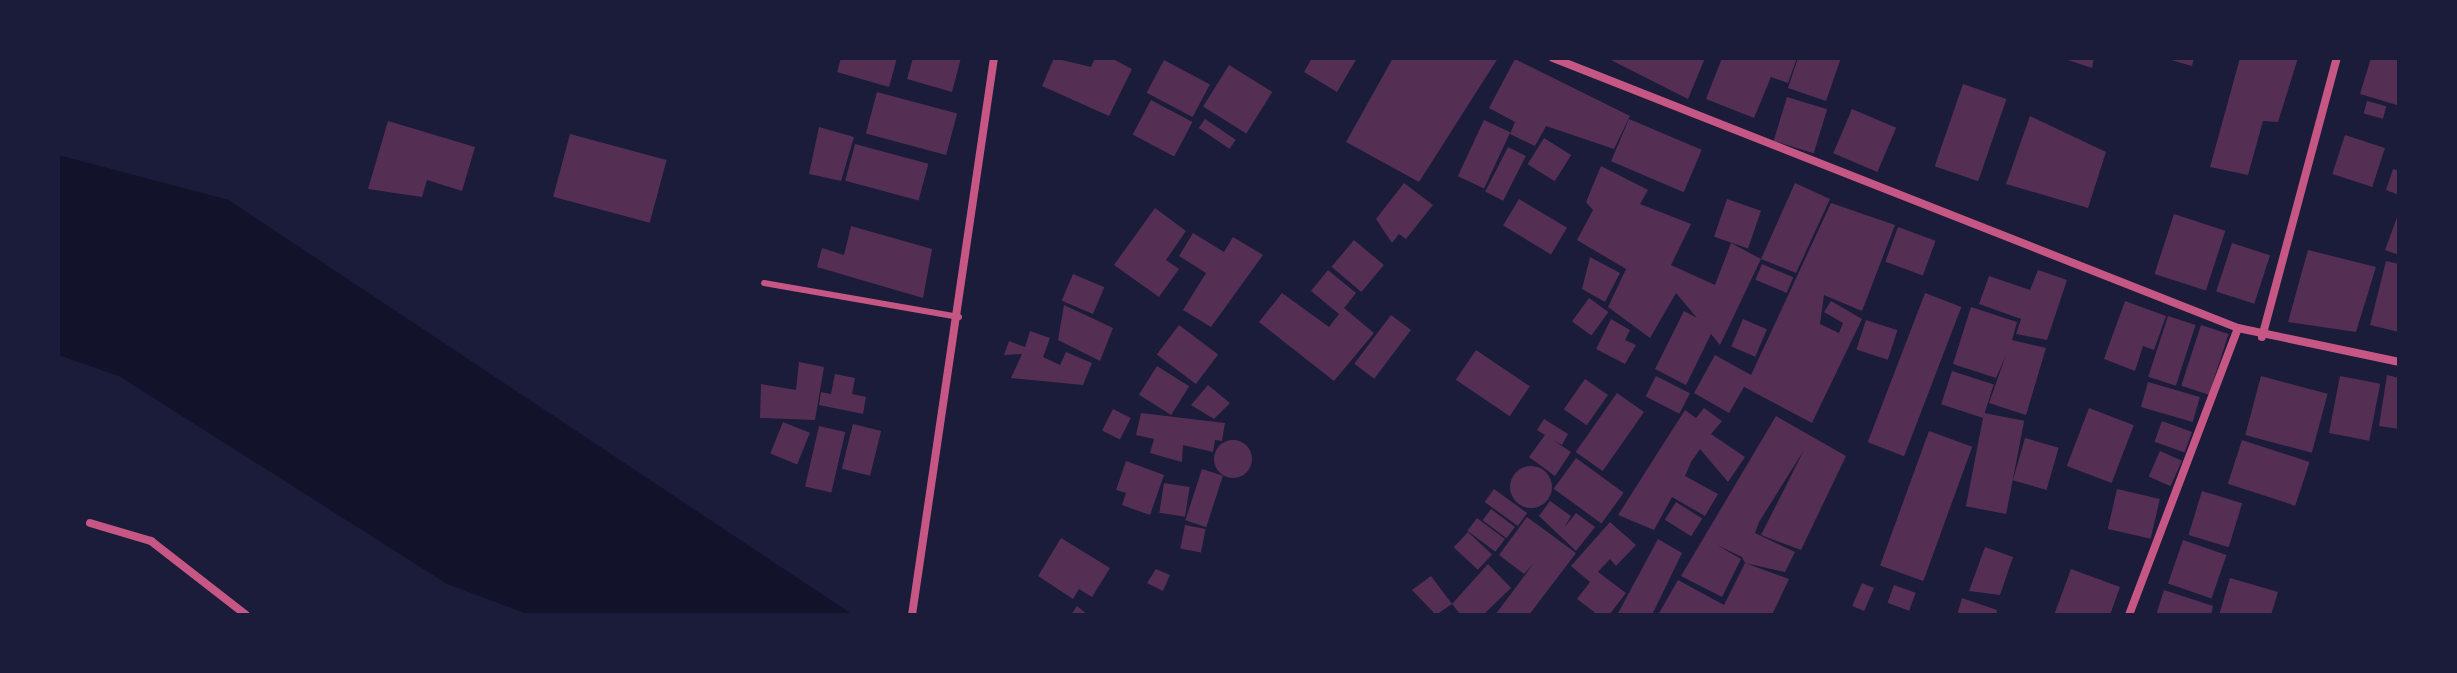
<!DOCTYPE html>
<style>
body{margin:0}
#map{position:relative;width:2457px;height:673px;overflow:hidden;background:#1b1b3a;font-family:"PT Sans Narrow",sans-serif}
div>[style]{position:absolute}
.water>*{inset:0;background:#12122b}
.building>*{inset:0;background:#542f53;transform-origin:0 0}
.round{border-radius:50%}
.service>*{height:6px;margin:-3px;padding:0 3px;transform-origin:3px;border-radius:3px;background:#c65784}
.minor>*{height:8px;margin:-4px;padding:0 4px;transform-origin:4px;border-radius:4px;background:#c65784}
span{translate:-50% -50%;white-space:nowrap;text-align:center;line-height:1.15;-webkit-text-stroke:6px #1b1b3a;paint-order:stroke}
.frame{position:absolute;inset:0;border:60px solid #1b1b3a;pointer-events:none}
</style>
<div id="map">
<div class="water">
<i style="clip-path:polygon(58px 155px,229px 200px,853px 615px,530px 615px,447px 584px,119px 376px,58px 355px)"></i>
</div>
<div class="building">
<i style="clip-path:polygon(841px 58px,897px 58px,889px 87px,837px 72px)"></i>
<i style="clip-path:polygon(913px 58px,961px 58px,952px 92px,907px 79px)"></i>
<i style="clip-path:polygon(1054px 58px,1091px 67px,1095px 58px,1111px 58px,1132px 69px,1109px 116px,1042px 86px)"></i>
<i style="clip-path:polygon(1312px 58px,1357px 58px,1337px 92px,1304px 72px)"></i>
<i style="clip-path:polygon(1393px 58px,1498px 58px,1419px 182px,1346px 142px)"></i>
<i style="clip-path:polygon(1607px 58px,1705px 58px,1688px 99px)"></i>
<i style="clip-path:polygon(1722px 58px,1797px 58px,1788px 83px,1771px 77px,1754px 118px,1706px 99px)"></i>
<i style="clip-path:polygon(1798px 58px,1841px 58px,1826px 101px,1788px 88px)"></i>
<i style="clip-path:polygon(2062px 58px,2094px 58px,2092px 68px)"></i>
<i style="clip-path:polygon(2164px 58px,2194px 58px,2192px 66px)"></i>
<i style="clip-path:polygon(2240px 58px,2298px 58px,2278px 122px,2263px 121px,2248px 175px,2210px 167px)"></i>
<i style="clip-path:polygon(2371px 58px,2399px 58px,2397px 105px,2360px 94px)"></i>
<i style="clip-path:polygon(1515px 59px,1630px 116px,1614px 149px,1546px 126px,1535px 146px,1510px 134px,1515px 122px,1489px 108px)"></i>
<i style="left:1164px;top:60px;width:52px;height:37px;rotate:28deg"></i>
<i style="left:1229px;top:65px;width:51px;height:49px;rotate:32deg"></i>
<i style="left:1963px;top:84px;width:46px;height:87px;rotate:19deg"></i>
<i style="left:877px;top:92px;width:83px;height:43px;rotate:15deg"></i>
<i style="left:1787px;top:97px;width:42px;height:46px;rotate:17deg"></i>
<i style="left:1151px;top:100px;width:47px;height:39px;rotate:28deg"></i>
<i style="left:2367px;top:101px;width:20px;height:13px;rotate:15deg"></i>
<i style="left:1852px;top:109px;width:48px;height:48px;rotate:23deg"></i>
<i style="clip-path:polygon(2030px 116px,2106px 152px,2088px 208px,2006px 184px)"></i>
<i style="left:1205px;top:119px;width:37px;height:11px;rotate:34deg"></i>
<i style="left:1629px;top:119px;width:79px;height:46px;rotate:23deg"></i>
<i style="left:1484px;top:120px;width:29px;height:62px;rotate:25deg"></i>
<i style="clip-path:polygon(388px 121px,475px 147px,462px 191px,427px 180px,422px 197px,368px 189px)"></i>
<i style="clip-path:polygon(819px 127px,854px 137px,841px 181px,809px 174px)"></i>
<i style="left:570px;top:134px;width:100px;height:65px;rotate:15deg"></i>
<i style="left:2345px;top:135px;width:42px;height:41px;rotate:18deg"></i>
<i style="left:1544px;top:138px;width:32px;height:31px;rotate:32deg"></i>
<i style="left:855px;top:144px;width:76px;height:38px;rotate:15deg"></i>
<i style="left:1508px;top:147px;width:20px;height:50px;rotate:27deg"></i>
<i style="clip-path:polygon(1601px 166px,1648px 190px,1640px 204px,1691px 224px,1671px 265px,1715px 285px,1731px 243px,1761px 259px,1795px 183px,1830px 199px,1796px 273px,1761px 259px,1720px 345px,1711px 334px,1686px 385px,1655px 369px,1684px 311px,1697px 318px,1676px 293px,1650px 338px,1608px 307px,1626px 269px,1577px 240px,1593px 210px,1586px 202px)"></i>
<i style="clip-path:polygon(2393px 169px,2399px 171px,2399px 195px,2386px 190px)"></i>
<i style="clip-path:polygon(1404px 183px,1433px 205px,1406px 239px,1399px 234px,1392px 243px,1376px 219px)"></i>
<i style="left:1519px;top:199px;width:56px;height:31px;rotate:31deg"></i>
<i style="left:1727px;top:199px;width:36px;height:40px;rotate:19deg"></i>
<i style="clip-path:polygon(1831px 203px,1895px 225px,1862px 311px,1824px 295px,1820px 324px,1839px 333px,1843px 323px,1824px 312px,1831px 301px,1862px 319px,1812px 423px,1744px 387px,1729px 413px,1694px 393px,1715px 355px,1751px 375px)"></i>
<i style="clip-path:polygon(1155px 208px,1186px 231px,1166px 260px,1179px 269px,1159px 297px,1114px 265px)"></i>
<i style="clip-path:polygon(2399px 212px,2399px 255px,2385px 250px)"></i>
<i style="left:2174px;top:214px;width:54px;height:63px;rotate:18deg"></i>
<i style="clip-path:polygon(851px 226px,932px 249px,923px 298px,817px 267px,822px 248px,844px 255px)"></i>
<i style="left:1898px;top:227px;width:40px;height:37px;rotate:20deg"></i>
<i style="clip-path:polygon(1193px 233px,1224px 252px,1233px 237px,1263px 255px,1211px 327px,1183px 310px,1206px 273px,1179px 256px)"></i>
<i style="left:1354px;top:240px;width:39px;height:35px;rotate:40deg"></i>
<i style="left:2232px;top:243px;width:40px;height:51px;rotate:18deg"></i>
<i style="clip-path:polygon(2308px 250px,2376px 267px,2356px 332px,2288px 322px)"></i>
<i style="clip-path:polygon(1590px 257px,1620px 273px,1605px 302px,1582px 289px)"></i>
<i style="clip-path:polygon(2386px 261px,2399px 264px,2399px 332px,2370px 325px)"></i>
<i style="left:1762px;top:264px;width:34px;height:17px;rotate:23deg"></i>
<i style="clip-path:polygon(1328px 270px,1356px 293px,1344px 308px,1374px 333px,1334px 381px,1259px 322px,1282px 293px,1329px 327px,1339px 314px,1311px 291px)"></i>
<i style="clip-path:polygon(2038px 270px,2067px 280px,2047px 340px,2016px 334px,2021px 319px,1979px 304px,1989px 276px,2030px 290px)"></i>
<i style="left:1073px;top:274px;width:34px;height:29px;rotate:23deg"></i>
<i style="left:1925px;top:293px;width:39px;height:160px;rotate:21deg"></i>
<i style="left:1589px;top:298px;width:24px;height:29px;rotate:36deg"></i>
<i style="clip-path:polygon(2125px 301px,2166px 316px,2154px 350px,2143px 346px,2135px 371px,2104px 359px)"></i>
<i style="clip-path:polygon(1064px 305px,1113px 328px,1100px 361px,1058px 340px)"></i>
<i style="clip-path:polygon(1971px 307px,2017px 322px,2012px 340px,2046px 348px,2026px 415px,1989px 403px,2006px 355px,1996px 378px,1953px 364px)"></i>
<i style="left:1391px;top:315px;width:25px;height:61px;rotate:37deg"></i>
<i style="left:2168px;top:316px;width:29px;height:64px;rotate:18deg"></i>
<i style="clip-path:polygon(1611px 319px,1630px 330px,1625px 340px,1636px 345px,1625px 364px,1596px 349px)"></i>
<i style="left:1743px;top:319px;width:26px;height:30px;rotate:23deg"></i>
<i style="left:1866px;top:320px;width:33px;height:31px;rotate:18deg"></i>
<i style="left:1179px;top:325px;width:49px;height:37px;rotate:37deg"></i>
<i style="left:2201px;top:325px;width:29px;height:64px;rotate:18deg"></i>
<i style="clip-path:polygon(1030px 331px,1050px 338px,1043px 357px,1060px 365px,1066px 352px,1092px 363px,1083px 385px,1011px 378px,1022px 354px,1004px 355px,1009px 341px,1025px 347px)"></i>
<i style="left:1476px;top:350px;width:65px;height:36px;rotate:34deg"></i>
<i style="clip-path:polygon(799px 362px,824px 367px,815px 420px,760px 418px,761px 384px,796px 390px)"></i>
<i style="left:1157px;top:366px;width:38px;height:34px;rotate:32deg"></i>
<i style="left:1952px;top:371px;width:44px;height:35px;rotate:18deg"></i>
<i style="clip-path:polygon(835px 374px,855px 378px,852px 394px,866px 397px,863px 414px,819px 405px,821px 392px,831px 394px)"></i>
<i style="clip-path:polygon(2387px 375px,2399px 378px,2399px 429px,2379px 426px)"></i>
<i style="left:1656px;top:376px;width:38px;height:23px;rotate:27deg"></i>
<i style="left:2261px;top:376px;width:69px;height:61px;rotate:15deg"></i>
<i style="left:2340px;top:376px;width:41px;height:58px;rotate:11deg"></i>
<i style="left:1585px;top:379px;width:28px;height:37px;rotate:35deg"></i>
<i style="left:2148px;top:382px;width:54px;height:26px;rotate:16deg"></i>
<i style="clip-path:polygon(1208px 385px,1230px 403px,1214px 419px,1191px 405px)"></i>
<i style="left:1617px;top:393px;width:33px;height:72px;rotate:35deg"></i>
<i style="clip-path:polygon(1704px 408px,1722px 421px,1711px 434px,1745px 457px,1728px 482px,1700px 449px,1691px 462px,1685px 476px,1718px 494px,1705px 516px,1672px 497px,1654px 530px,1618px 515px,1685px 410px,1696px 418px)"></i>
<i style="left:2089px;top:408px;width:48px;height:62px;rotate:21deg"></i>
<i style="left:1113px;top:409px;width:20px;height:24px;rotate:27deg"></i>
<i style="clip-path:polygon(1141px 413px,1225px 423px,1222px 441px,1215px 440px,1213px 452px,1183px 445px,1182px 462px,1150px 453px,1154px 439px,1136px 435px)"></i>
<i style="left:1984px;top:413px;width:41px;height:95px;rotate:11deg"></i>
<i style="clip-path:polygon(1776px 416px,1846px 456px,1801px 550px,1761px 535px,1804px 450px,1759px 522px,1755px 533px,1795px 552px,1785px 572px,1745px 563px,1742px 557px,1717px 545px,1741px 559px,1722px 597px,1681px 576px)"></i>
<i style="clip-path:polygon(1544px 419px,1568px 434px,1562px 445px,1553px 440px,1571px 452px,1555px 476px,1529px 457px,1545px 435px,1537px 430px)"></i>
<i style="left:2162px;top:421px;width:32px;height:22px;rotate:20deg"></i>
<i style="left:783px;top:422px;width:29px;height:34px;rotate:22deg"></i>
<i style="left:853px;top:424px;width:29px;height:46px;rotate:14deg"></i>
<i style="left:819px;top:426px;width:27px;height:62px;rotate:13deg"></i>
<i style="left:1929px;top:431px;width:46px;height:143px;rotate:20deg"></i>
<i style="left:2025px;top:438px;width:35px;height:44px;rotate:16deg"></i>
<i style="left:2242px;top:440px;width:71px;height:46px;rotate:18deg"></i>
<i class="round" style="left:1214px;top:440px;width:38px;height:38px"></i>
<i style="left:2160px;top:451px;width:24px;height:28px;rotate:24deg"></i>
<i style="left:1576px;top:458px;width:59px;height:38px;rotate:36deg"></i>
<i style="clip-path:polygon(1126px 461px,1164px 475px,1150px 515px,1122px 505px,1126px 493px,1116px 490px)"></i>
<i class="round" style="left:1510px;top:466px;width:42px;height:42px"></i>
<i style="left:1202px;top:469px;width:22px;height:54px;rotate:18deg"></i>
<i style="left:1164px;top:483px;width:26px;height:30px;rotate:9deg"></i>
<i style="left:1494px;top:489px;width:41px;height:16px;rotate:36deg"></i>
<i style="left:2117px;top:489px;width:44px;height:41px;rotate:13deg"></i>
<i style="left:2202px;top:491px;width:42px;height:46px;rotate:17deg"></i>
<i style="clip-path:polygon(1550px 501px,1571px 516px,1564px 528px,1576px 513px,1595px 527px,1576px 551px,1539px 516px)"></i>
<i style="left:1676px;top:502px;width:31px;height:21px;rotate:32deg"></i>
<i style="left:1491px;top:509px;width:30px;height:14px;rotate:37deg"></i>
<i style="clip-path:polygon(1527px 517px,1576px 553px,1529px 615px,1495px 615px,1534px 563px,1524px 574px,1499px 555px)"></i>
<i style="left:1477px;top:518px;width:35px;height:16px;rotate:37deg"></i>
<i style="clip-path:polygon(1610px 522px,1636px 545px,1616px 566px,1610px 559px,1598px 572px,1626px 593px,1609px 615px,1598px 615px,1577px 599px,1590px 582px,1571px 566px)"></i>
<i style="left:1185px;top:525px;width:21px;height:24px;rotate:11deg"></i>
<i style="left:1468px;top:532px;width:33px;height:21px;rotate:43deg"></i>
<i style="clip-path:polygon(1061px 538px,1110px 568px,1092px 597px,1079px 589px,1073px 599px,1038px 576px)"></i>
<i style="clip-path:polygon(1658px 539px,1682px 553px,1652px 615px,1617px 615px)"></i>
<i style="left:2183px;top:540px;width:46px;height:46px;rotate:19deg"></i>
<i style="clip-path:polygon(1985px 547px,2013px 557px,2000px 595px,1969px 591px)"></i>
<i style="clip-path:polygon(1745px 563px,1789px 579px,1772px 615px,1658px 615px,1678px 580px,1724px 605px)"></i>
<i style="clip-path:polygon(1488px 564px,1511px 588px,1483px 615px,1461px 615px,1452px 604px)"></i>
<i style="clip-path:polygon(1156px 569px,1170px 575px,1163px 591px,1147px 583px)"></i>
<i style="clip-path:polygon(2071px 569px,2120px 587px,2110px 615px,2054px 615px)"></i>
<i style="clip-path:polygon(1431px 576px,1452px 604px,1436px 615px,1412px 590px)"></i>
<i style="clip-path:polygon(2230px 578px,2278px 592px,2271px 615px,2219px 615px)"></i>
<i style="left:1862px;top:583px;width:13px;height:25px;rotate:23deg"></i>
<i style="left:1894px;top:585px;width:23px;height:19px;rotate:20deg"></i>
<i style="clip-path:polygon(2164px 590px,2213px 606px,2211px 615px,2156px 615px)"></i>
<i style="clip-path:polygon(1962px 598px,1997px 610px,1996px 615px,1957px 615px)"></i>
<i style="clip-path:polygon(1077px 606px,1088px 615px,1071px 615px)"></i>
</div>
<div class="service">
<i style="left:764px;top:283px;width:198px;rotate:9.9deg"></i>
</div>
<div class="minor">
<i style="left:1553px;top:58px;width:736px;rotate:21.51deg"></i>
<i style="left:2238px;top:328px;width:165px;rotate:11.9deg"></i>
<i style="left:2262px;top:337px;width:289px;rotate:-75deg"></i>
<i style="left:90px;top:523px;width:64px;rotate:16.4deg"></i>
<i style="left:151px;top:541px;width:120px;rotate:37.9deg"></i>
<i style="left:912px;top:615px;width:563px;rotate:-81.63deg"></i>
<i style="left:2129px;top:615px;width:307px;rotate:-69.2deg"></i>
</div>
<div class="frame"></div>
</div>
